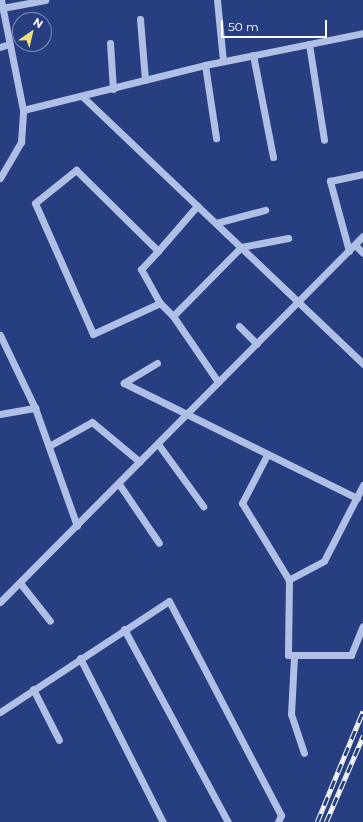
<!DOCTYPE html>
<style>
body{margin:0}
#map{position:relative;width:363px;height:822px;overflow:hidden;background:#273f81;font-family:Montserrat,sans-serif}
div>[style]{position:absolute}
.minor>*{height:7px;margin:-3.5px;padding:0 3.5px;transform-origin:3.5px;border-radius:3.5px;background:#b0bfe6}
.rail>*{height:4.5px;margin-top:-2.25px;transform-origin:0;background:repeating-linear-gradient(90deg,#273f81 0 9px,#fff 0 18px);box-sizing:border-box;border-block:1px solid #fff}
span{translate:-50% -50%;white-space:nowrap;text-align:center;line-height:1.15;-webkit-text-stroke:3px #273f81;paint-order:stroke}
.north{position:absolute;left:12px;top:12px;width:40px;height:40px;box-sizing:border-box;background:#273f81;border:1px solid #7d8cb3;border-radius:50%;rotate:34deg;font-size:11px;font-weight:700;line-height:16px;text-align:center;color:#fff}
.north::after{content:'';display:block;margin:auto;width:14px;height:18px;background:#eee176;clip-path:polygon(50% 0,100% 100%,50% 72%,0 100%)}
.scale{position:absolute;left:221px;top:20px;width:106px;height:18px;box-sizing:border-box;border:2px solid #fff;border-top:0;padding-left:5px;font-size:12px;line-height:14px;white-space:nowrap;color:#fff;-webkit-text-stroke:3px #273f81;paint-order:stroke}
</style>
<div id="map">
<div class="minor">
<i style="left:217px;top:0;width:61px;rotate:84.4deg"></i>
<i style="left:2px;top:8px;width:44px;rotate:-10.5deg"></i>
<i style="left:140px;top:19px;width:61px;rotate:85.3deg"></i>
<i style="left:110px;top:43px;width:46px;rotate:86.3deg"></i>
<i style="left:309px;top:44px;width:97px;rotate:81.1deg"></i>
<i style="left:0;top:47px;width:9px;rotate:-18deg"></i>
<i style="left:253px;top:55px;width:104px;rotate:78.9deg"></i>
<i style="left:205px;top:65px;width:74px;rotate:81.4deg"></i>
<i style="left:83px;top:97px;width:387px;rotate:43.6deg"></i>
<i style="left:23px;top:110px;width:187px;rotate:-13.9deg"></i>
<i style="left:205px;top:65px;width:161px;rotate:-11.4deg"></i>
<i style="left:0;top:178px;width:42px;rotate:-59.7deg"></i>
<i style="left:21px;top:142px;width:32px;rotate:-86deg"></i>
<i style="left:23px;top:110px;width:112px;rotate:-101.3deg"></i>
<i style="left:216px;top:223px;width:51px;rotate:-14.9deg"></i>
<i style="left:355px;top:245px;width:11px;rotate:45deg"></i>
<i style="left:158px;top:251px;width:60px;rotate:-49.1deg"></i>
<i style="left:349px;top:251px;width:73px;rotate:-105.2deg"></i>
<i style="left:330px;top:181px;width:34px;rotate:-12deg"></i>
<i style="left:160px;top:303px;width:74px;rotate:155.2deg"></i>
<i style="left:93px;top:334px;width:143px;rotate:-113.9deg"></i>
<i style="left:35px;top:203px;width:53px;rotate:-38.8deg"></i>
<i style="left:76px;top:170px;width:115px;rotate:44.6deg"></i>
<i style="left:158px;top:251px;width:25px;rotate:133deg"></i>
<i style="left:141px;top:269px;width:39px;rotate:61deg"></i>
<i style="left:160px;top:303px;width:18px;rotate:45deg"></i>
<i style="left:173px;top:316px;width:80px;rotate:55.7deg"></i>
<i style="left:173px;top:316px;width:97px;rotate:-45.4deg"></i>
<i style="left:241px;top:247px;width:48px;rotate:-10.8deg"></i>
<i style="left:239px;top:326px;width:25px;rotate:45deg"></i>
<i style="left:0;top:335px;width:81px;rotate:64.4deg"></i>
<i style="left:35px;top:408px;width:125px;rotate:70.4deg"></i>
<i style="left:157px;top:363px;width:39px;rotate:149deg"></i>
<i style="left:124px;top:383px;width:260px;rotate:26.3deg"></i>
<i style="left:0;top:414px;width:36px;rotate:-10deg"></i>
<i style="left:158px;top:444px;width:77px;rotate:54deg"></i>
<i style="left:49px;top:446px;width:49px;rotate:-29.2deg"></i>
<i style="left:92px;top:422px;width:62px;rotate:39.8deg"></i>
<i style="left:267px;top:455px;width:54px;rotate:117.5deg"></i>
<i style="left:242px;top:503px;width:90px;rotate:58.6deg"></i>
<i style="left:119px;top:484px;width:71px;rotate:55.9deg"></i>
<i style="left:363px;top:485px;width:85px;rotate:117.2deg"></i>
<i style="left:324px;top:561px;width:40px;rotate:152deg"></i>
<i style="left:289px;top:580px;width:75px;rotate:90.8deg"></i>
<i style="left:288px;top:655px;width:63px"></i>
<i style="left:351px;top:655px;width:31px;rotate:-68deg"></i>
<i style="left:20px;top:583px;width:48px;rotate:51.7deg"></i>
<i style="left:0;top:602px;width:515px;rotate:-45.24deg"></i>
<i style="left:124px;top:629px;width:219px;rotate:61.7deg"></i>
<i style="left:294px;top:657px;width:57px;rotate:93deg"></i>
<i style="left:291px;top:714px;width:41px;rotate:71.6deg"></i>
<i style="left:80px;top:658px;width:184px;rotate:63.2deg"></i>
<i style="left:33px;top:689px;width:57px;rotate:63deg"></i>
<i style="left:0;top:712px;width:202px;rotate:-33.3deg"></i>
<i style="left:169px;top:601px;width:242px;rotate:62.4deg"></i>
<i style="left:281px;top:815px;width:8px;rotate:113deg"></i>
</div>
<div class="rail">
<i style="left:317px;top:822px;width:120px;rotate:-67.5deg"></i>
<i style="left:326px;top:822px;width:94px;rotate:-66.7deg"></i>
</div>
<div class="north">N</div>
<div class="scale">50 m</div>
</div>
